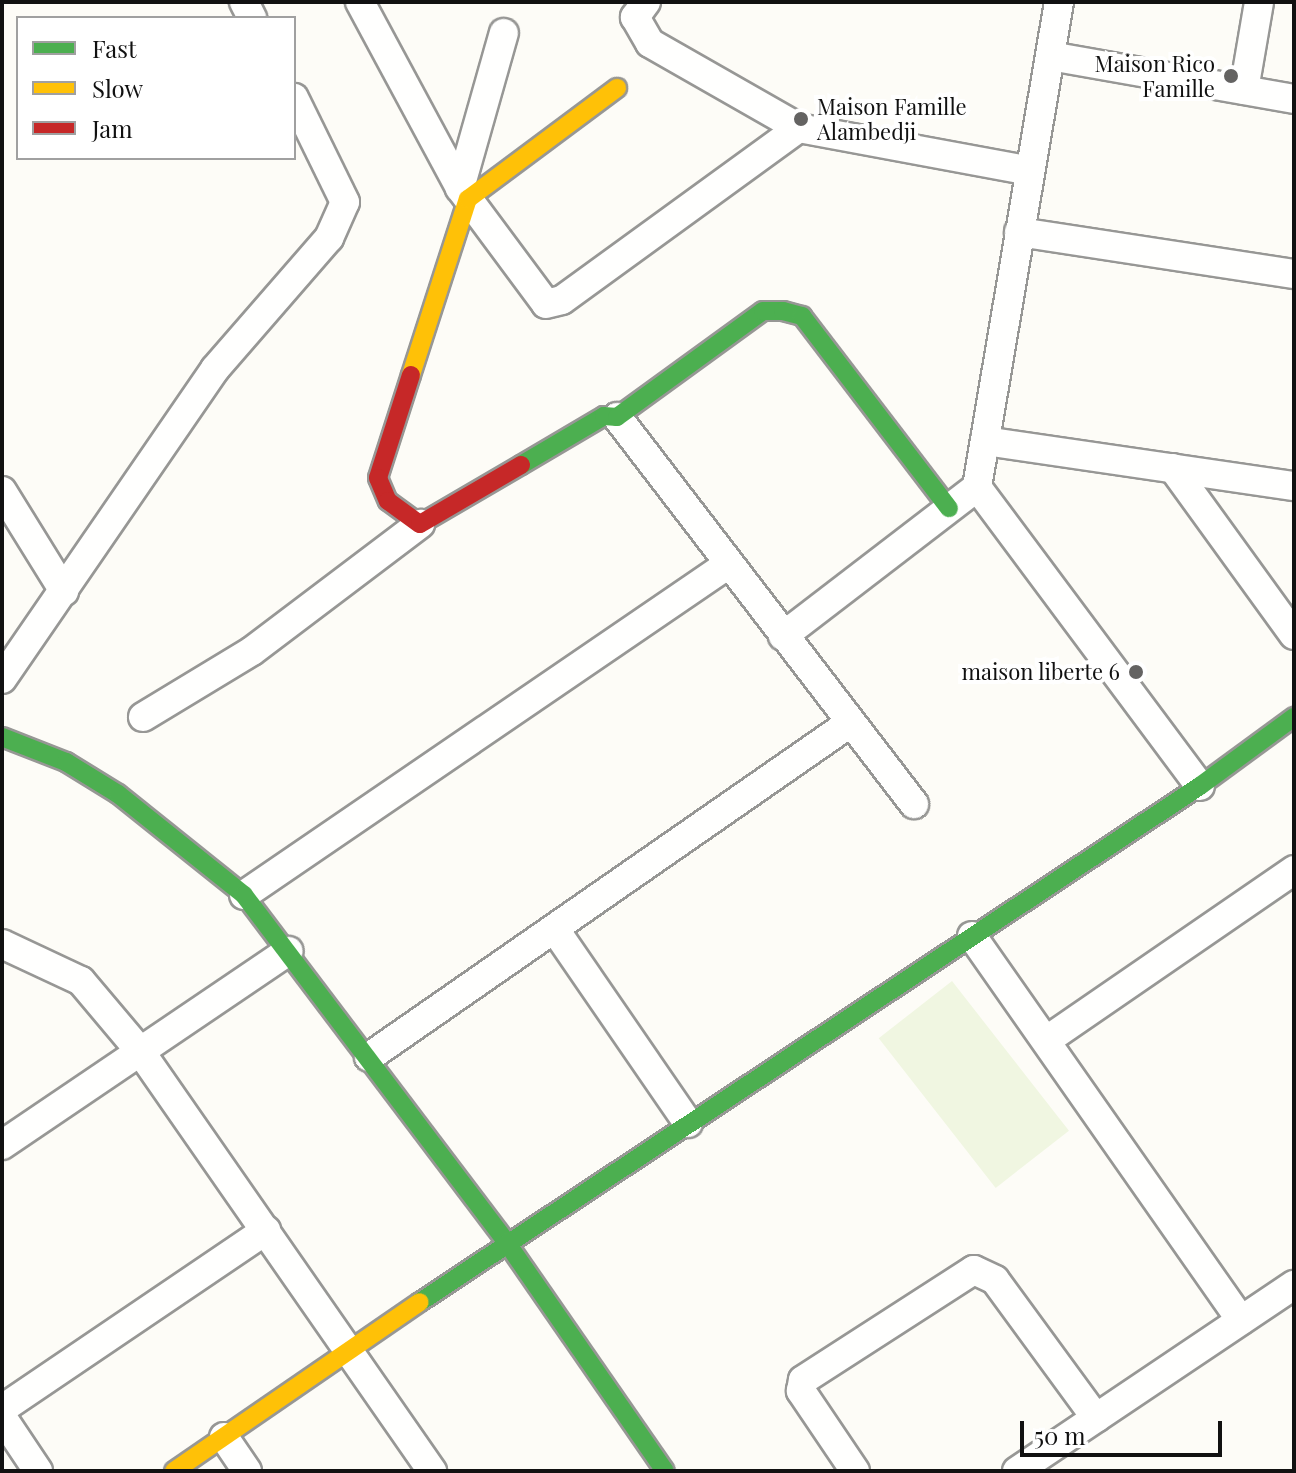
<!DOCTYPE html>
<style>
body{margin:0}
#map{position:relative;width:1296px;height:1473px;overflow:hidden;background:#fdfcf7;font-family:"Playfair Display",serif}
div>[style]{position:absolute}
.pitch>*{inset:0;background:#f0f6e1;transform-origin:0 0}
.roads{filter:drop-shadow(2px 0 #979795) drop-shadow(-2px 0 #979795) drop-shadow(0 2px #979795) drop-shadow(0 -2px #979795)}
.street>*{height:28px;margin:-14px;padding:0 14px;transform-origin:14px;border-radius:14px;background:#fffffe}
.fast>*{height:18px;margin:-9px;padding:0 9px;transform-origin:9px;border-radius:9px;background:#4caf50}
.slow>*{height:18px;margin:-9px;padding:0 9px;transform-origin:9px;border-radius:9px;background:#ffc107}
.jam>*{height:18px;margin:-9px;padding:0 9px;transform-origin:9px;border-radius:9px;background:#c62828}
.dots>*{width:22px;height:22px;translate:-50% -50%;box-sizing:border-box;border:4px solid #fff;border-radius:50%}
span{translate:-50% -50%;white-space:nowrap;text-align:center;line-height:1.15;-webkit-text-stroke:8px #fff;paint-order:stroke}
.poi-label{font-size:22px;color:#111}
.right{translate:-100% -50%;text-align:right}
.left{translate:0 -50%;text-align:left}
.frame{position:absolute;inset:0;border:4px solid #111;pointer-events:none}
.legend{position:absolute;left:16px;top:16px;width:280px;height:144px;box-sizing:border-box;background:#fff;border:2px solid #a0a0a0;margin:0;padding:10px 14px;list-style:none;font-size:24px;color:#111}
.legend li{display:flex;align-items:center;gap:16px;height:40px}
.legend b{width:40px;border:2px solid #a0a0a0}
.scale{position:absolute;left:1020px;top:1421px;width:202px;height:36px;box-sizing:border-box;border:4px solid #111;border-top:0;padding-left:10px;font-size:24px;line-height:28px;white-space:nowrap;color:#111;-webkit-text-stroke:6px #fff;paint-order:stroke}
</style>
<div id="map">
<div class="pitch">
<i style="left:952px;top:981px;width:190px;height:93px;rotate:52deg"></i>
</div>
<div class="roads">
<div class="street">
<i style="left:244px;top:2px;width:18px;rotate:63deg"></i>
<i style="left:360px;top:2px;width:211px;rotate:61.7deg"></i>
<i style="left:460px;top:188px;width:144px;rotate:53.4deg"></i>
<i style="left:546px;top:304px;width:16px;rotate:-14deg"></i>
<i style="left:562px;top:300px;width:293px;rotate:-36deg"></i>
<i style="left:799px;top:128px;width:235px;rotate:10.5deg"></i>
<i style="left:646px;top:2px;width:19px;rotate:126deg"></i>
<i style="left:635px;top:17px;width:30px;rotate:60deg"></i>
<i style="left:650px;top:43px;width:172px;rotate:29.7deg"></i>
<i style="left:1050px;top:56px;width:248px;rotate:10deg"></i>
<i style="left:1244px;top:90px;width:89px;rotate:-80.3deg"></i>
<i style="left:460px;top:188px;width:161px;rotate:-74.2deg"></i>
<i style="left:1019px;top:232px;width:278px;rotate:8.7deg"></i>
<i style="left:617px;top:417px;width:488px;rotate:52.5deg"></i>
<i style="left:985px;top:441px;width:312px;rotate:8.3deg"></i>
<i style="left:1173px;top:468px;width:206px;rotate:54.1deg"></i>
<i style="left:977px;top:487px;width:373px;rotate:53.3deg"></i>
<i style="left:2px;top:491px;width:118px;rotate:58.2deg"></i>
<i style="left:783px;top:636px;width:245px;rotate:-37.5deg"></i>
<i style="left:977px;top:487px;width:492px;rotate:-80.4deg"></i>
<i style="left:2px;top:679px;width:376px;rotate:-55.5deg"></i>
<i style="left:215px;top:369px;width:174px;rotate:-49deg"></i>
<i style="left:329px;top:238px;width:39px;rotate:-66deg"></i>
<i style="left:345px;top:202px;width:116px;rotate:-116.1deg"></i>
<i style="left:143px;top:717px;width:127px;rotate:-31.2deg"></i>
<i style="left:252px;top:651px;width:211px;rotate:-37.1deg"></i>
<i style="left:244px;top:895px;width:585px;rotate:-34.34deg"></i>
<i style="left:556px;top:931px;width:233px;rotate:55.5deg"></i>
<i style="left:972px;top:936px;width:469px;rotate:55deg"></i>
<i style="left:2px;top:944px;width:87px;rotate:25.1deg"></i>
<i style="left:81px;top:981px;width:92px;rotate:49.9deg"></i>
<i style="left:140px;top:1051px;width:512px;rotate:55.19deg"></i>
<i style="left:1047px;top:1040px;width:300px;rotate:-34.5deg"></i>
<i style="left:369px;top:1057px;width:586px;rotate:-34.78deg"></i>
<i style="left:2px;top:1145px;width:346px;rotate:-34.1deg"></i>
<i style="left:2px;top:1409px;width:319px;rotate:-34.1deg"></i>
<i style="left:2px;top:1417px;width:65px;rotate:56.3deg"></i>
<i style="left:224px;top:1437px;width:41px;rotate:55.9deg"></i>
<i style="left:855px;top:1471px;width:97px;rotate:-124deg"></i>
<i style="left:801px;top:1391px;width:11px;rotate:-80deg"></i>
<i style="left:803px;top:1380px;width:203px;rotate:-32.8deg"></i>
<i style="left:974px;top:1270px;width:23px;rotate:25deg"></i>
<i style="left:995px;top:1280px;width:171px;rotate:53.8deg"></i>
<i style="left:1017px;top:1471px;width:334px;rotate:-33.9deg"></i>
</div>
<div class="fast">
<i style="left:521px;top:465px;width:96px;rotate:-30.6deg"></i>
<i style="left:604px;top:416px;width:13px;rotate:4deg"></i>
<i style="left:617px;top:417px;width:180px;rotate:-36deg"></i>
<i style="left:763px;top:311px;width:20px"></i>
<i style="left:783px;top:311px;width:20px;rotate:15deg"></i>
<i style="left:802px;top:316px;width:242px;rotate:52.6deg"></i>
<i style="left:2px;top:737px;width:69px;rotate:21.3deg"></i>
<i style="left:66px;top:762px;width:61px;rotate:31.6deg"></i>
<i style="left:118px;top:794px;width:161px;rotate:38.7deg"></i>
<i style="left:244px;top:895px;width:436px;rotate:52.9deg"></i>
<i style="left:507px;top:1243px;width:277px;rotate:55.3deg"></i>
<i style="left:420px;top:1302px;width:935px;rotate:-33.49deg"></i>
<i style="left:1200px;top:786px;width:117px;rotate:-36.3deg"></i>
</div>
<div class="slow">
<i style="left:411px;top:375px;width:185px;rotate:-72.1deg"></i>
<i style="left:468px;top:199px;width:186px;rotate:-36.7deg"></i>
<i style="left:174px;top:1471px;width:298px;rotate:-34.5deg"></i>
</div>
<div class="jam">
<i style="left:411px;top:375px;width:108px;rotate:107.8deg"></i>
<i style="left:378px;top:478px;width:25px;rotate:67deg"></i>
<i style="left:388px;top:501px;width:39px;rotate:36deg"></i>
<i style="left:420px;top:524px;width:117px;rotate:-30.3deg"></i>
</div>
</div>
<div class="dots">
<i style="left:1231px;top:76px;background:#646362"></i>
<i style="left:801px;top:119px;background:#646362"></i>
<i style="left:1136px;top:672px;background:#646362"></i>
</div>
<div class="poi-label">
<span class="right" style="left:1215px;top:76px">Maison Rico<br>Famille</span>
<span class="left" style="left:817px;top:119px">Maison Famille<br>Alambedji</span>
<span class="right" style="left:1120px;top:672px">maison liberte 6</span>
</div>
<div class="frame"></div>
<ul class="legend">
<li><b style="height:10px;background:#4caf50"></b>Fast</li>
<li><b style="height:10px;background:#ffc107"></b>Slow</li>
<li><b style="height:10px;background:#c62828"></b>Jam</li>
</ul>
<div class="scale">50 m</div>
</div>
